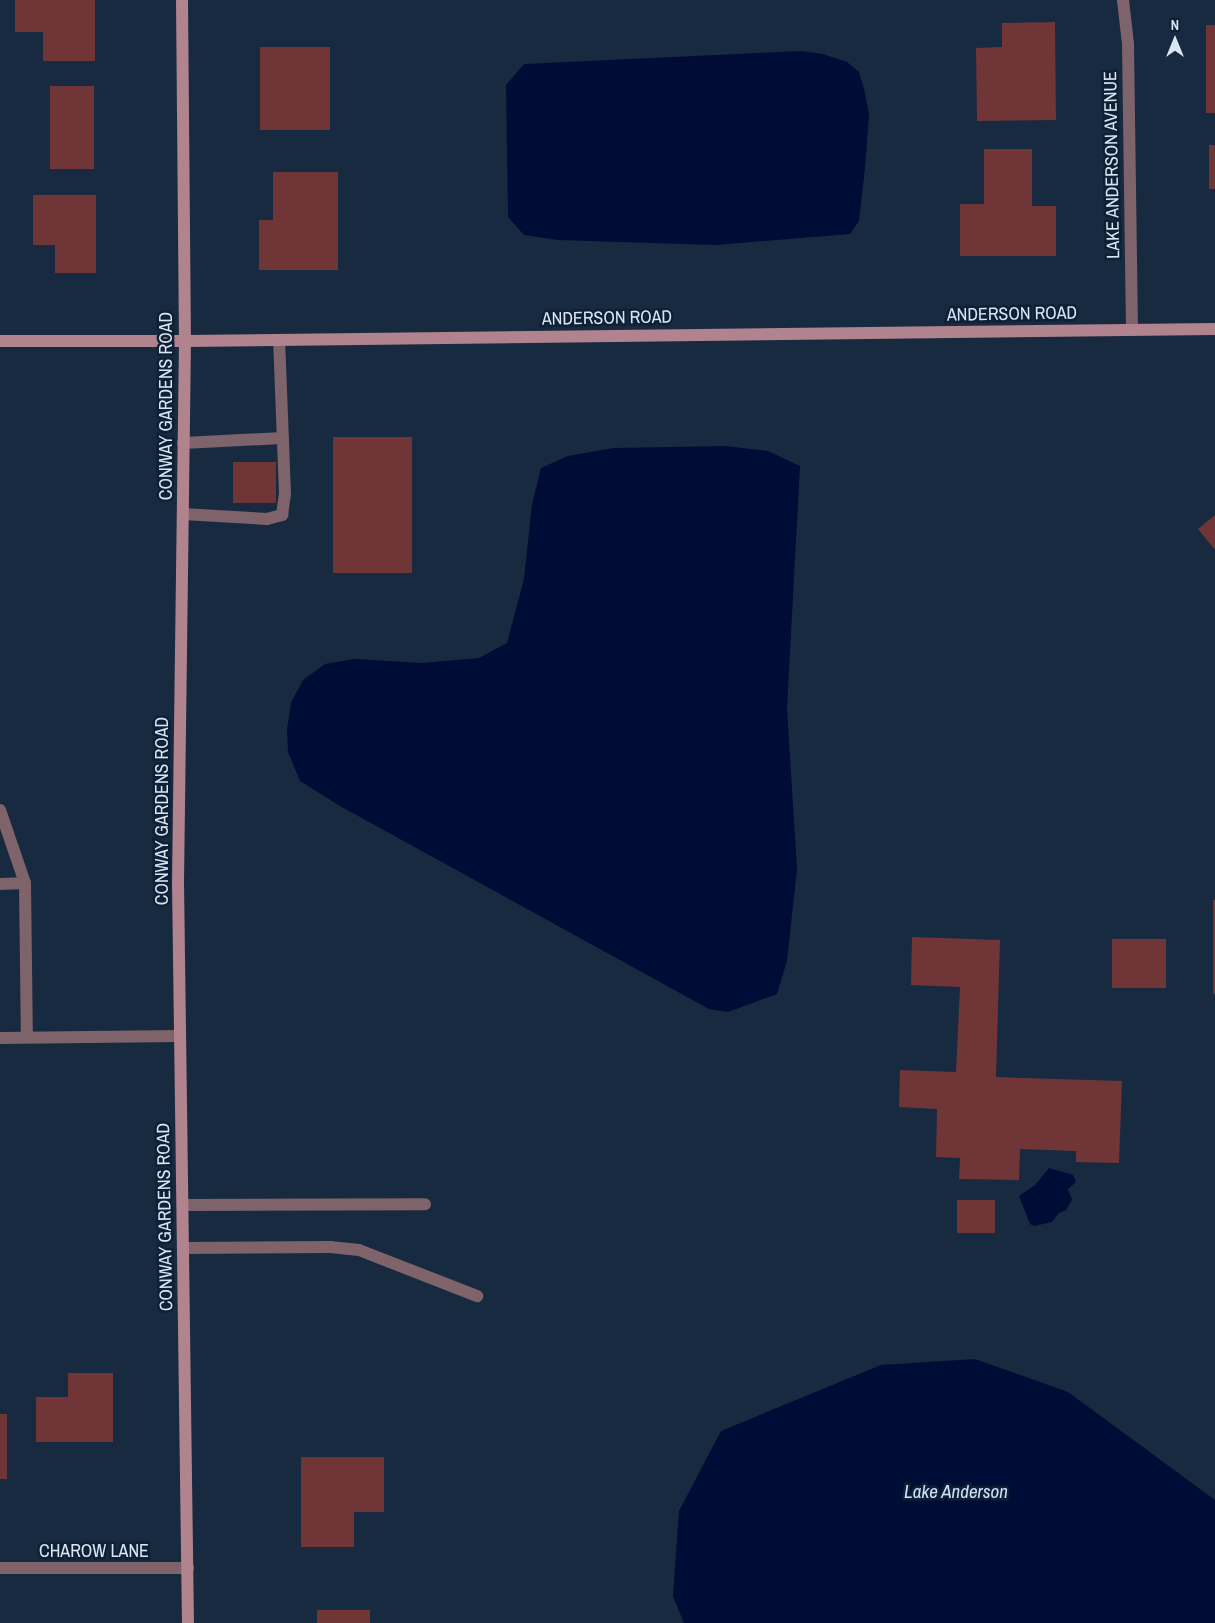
<!DOCTYPE html>
<style>
body{margin:0}
#map{position:relative;width:1215px;height:1623px;overflow:hidden;background:#182a3f;font-family:"Archivo Narrow",sans-serif}
div>[style]{position:absolute}
.water>*{inset:0;background:#000c35}
.building>*{inset:0;background:#703537;transform-origin:0 0}
.lane>*{height:12px;margin:-6px;padding:0 6px;transform-origin:6px;border-radius:6px;background:#7f636a}
.street>*{height:12px;margin:-6px;padding:0 6px;transform-origin:6px;border-radius:6px;background:#7f636a}
.secondary>*{height:12px;margin:-6px;padding:0 6px;transform-origin:6px;border-radius:6px;background:#b0838f}
span{translate:-50% -50%;white-space:nowrap;text-align:center;line-height:1.15;-webkit-text-stroke:5px #0e2035;paint-order:stroke}
.street-label{font-size:18px;color:#dae5f3}
.water-label{font-size:19px;color:#cfe0fe;font-style:italic}
.north{position:absolute;left:1150px;top:15px;width:50px;height:50px;-webkit-text-stroke:4px #0e2035;paint-order:stroke;rotate:0deg;font-size:14px;font-weight:700;line-height:20px;text-align:center;color:#dae5f3}
.north::after{content:'';display:block;margin:auto;width:18px;height:22px;background:#dae5f3;clip-path:polygon(50% 0,100% 100%,50% 72%,0 100%)}
</style>
<div id="map">
<div class="water">
<i style="clip-path:polygon(802px 51px,823px 54px,847px 62px,859px 72px,864px 89px,869px 114px,865px 168px,859px 221px,850px 234px,715px 245px,558px 240px,524px 235px,508px 217px,506px 85px,524px 64px)"></i>
<i style="clip-path:polygon(725px 446px,768px 451px,800px 466px,787px 708px,797px 869px,787px 961px,777px 994px,728px 1012px,709px 1009px,340px 806px,300px 781px,288px 752px,287px 729px,291px 703px,303px 680px,325px 664px,355px 659px,422px 663px,479px 658px,507px 643px,524px 579px,532px 504px,541px 468px,568px 456px,614px 448px)"></i>
<i style="clip-path:polygon(1049px 1168px,1073px 1175px,1076px 1182px,1068px 1189px,1072px 1200px,1066px 1210px,1059px 1213px,1052px 1222px,1034px 1226px,1030px 1224px,1019px 1196px,1035px 1185px)"></i>
<i style="clip-path:polygon(975px 1359px,1068px 1392px,1215px 1500px,1215px 1623px,684px 1623px,673px 1596px,679px 1511px,721px 1431px,881px 1365px)"></i>
</div>
<div class="building">
<i style="clip-path:polygon(15px 0,95px 0,95px 61px,43px 61px,43px 32px,15px 32px)"></i>
<i style="clip-path:polygon(1055px 22px,1056px 120px,977px 121px,976px 48px,1002px 47px,1002px 23px)"></i>
<i style="left:1206px;top:25px;width:9px;height:88px"></i>
<i style="left:260px;top:47px;width:70px;height:83px"></i>
<i style="left:50px;top:86px;width:44px;height:83px"></i>
<i style="left:1209px;top:145px;width:6px;height:44px"></i>
<i style="clip-path:polygon(984px 149px,1032px 149px,1032px 206px,1056px 206px,1056px 256px,960px 256px,960px 204px,984px 204px)"></i>
<i style="clip-path:polygon(273px 172px,338px 172px,338px 270px,259px 270px,259px 220px,273px 220px)"></i>
<i style="clip-path:polygon(33px 195px,96px 195px,96px 273px,55px 273px,55px 245px,33px 245px)"></i>
<i style="left:333px;top:437px;width:79px;height:136px"></i>
<i style="left:233px;top:462px;width:43px;height:41px"></i>
<i style="clip-path:polygon(1215px 515px,1215px 550px,1198px 529px)"></i>
<i style="left:1213px;top:900px;width:2px;height:94px"></i>
<i style="clip-path:polygon(912px 937px,1000px 940px,996px 1077px,1122px 1081px,1119px 1163px,1076px 1162px,1076px 1151px,1020px 1149px,1019px 1180px,959px 1179px,960px 1158px,936px 1157px,937px 1109px,899px 1107px,900px 1070px,956px 1072px,960px 987px,911px 985px)"></i>
<i style="left:1112px;top:939px;width:54px;height:49px"></i>
<i style="left:957px;top:1200px;width:38px;height:33px"></i>
<i style="clip-path:polygon(68px 1373px,113px 1373px,113px 1442px,36px 1442px,36px 1397px,68px 1397px)"></i>
<i style="left:0;top:1414px;width:7px;height:65px"></i>
<i style="clip-path:polygon(301px 1457px,384px 1457px,384px 1512px,354px 1512px,354px 1547px,301px 1547px)"></i>
<i style="left:317px;top:1610px;width:53px;height:13px"></i>
</div>
<div class="lane">
<i style="left:183px;top:443px;width:100px;rotate:-2.9deg"></i>
<i style="left:183px;top:514px;width:84px;rotate:3.4deg"></i>
<i style="left:267px;top:519px;width:16px;rotate:-15deg"></i>
<i style="left:282px;top:515px;width:21px;rotate:-82deg"></i>
<i style="left:285px;top:494px;width:154px;rotate:-92.2deg"></i>
<i style="left:0;top:810px;width:77px;rotate:71.1deg"></i>
<i style="left:0;top:884px;width:25px;rotate:-2deg"></i>
<i style="left:25px;top:883px;width:154px;rotate:89.3deg"></i>
<i style="left:0;top:1038px;width:180px;rotate:-0.6deg"></i>
<i style="left:183px;top:1205px;width:242px;rotate:-0.2deg"></i>
<i style="left:183px;top:1248px;width:147px;rotate:-0.4deg"></i>
<i style="left:330px;top:1247px;width:29px;rotate:6deg"></i>
<i style="left:359px;top:1250px;width:127px;rotate:21.3deg"></i>
</div>
<div class="street">
<i style="left:1123px;top:0;width:44px;rotate:83.5deg"></i>
<i style="left:1128px;top:44px;width:286px;rotate:89.2deg"></i>
<i style="left:0;top:1568px;width:188px"></i>
</div>
<div class="secondary">
<i style="left:182px;top:0;width:341px;rotate:89.5deg"></i>
<i style="left:185px;top:341px;width:541px;rotate:90.74deg"></i>
<i style="left:178px;top:882px;width:741px;rotate:89.23deg"></i>
<i style="left:0;top:341px;width:185px"></i>
<i style="left:185px;top:341px;width:1030px;rotate:-0.67deg"></i>
</div>
<div class="street-label">
<span style="left:1112px;top:165px;rotate:-91deg">LAKE ANDERSON AVENUE</span>
<span style="left:1012px;top:314px;rotate:-1deg">ANDERSON ROAD</span>
<span style="left:607px;top:318px;rotate:-1deg">ANDERSON ROAD</span>
<span style="left:166px;top:406px;rotate:-90deg">CONWAY GARDENS ROAD</span>
<span style="left:162px;top:811px;rotate:-90deg">CONWAY GARDENS ROAD</span>
<span style="left:165px;top:1217px;rotate:-91deg">CONWAY GARDENS ROAD</span>
<span style="left:94px;top:1551px">CHAROW LANE</span>
</div>
<div class="water-label">
<span style="left:956px;top:1492px">Lake Anderson</span>
</div>
<div class="north">N</div>
</div>
